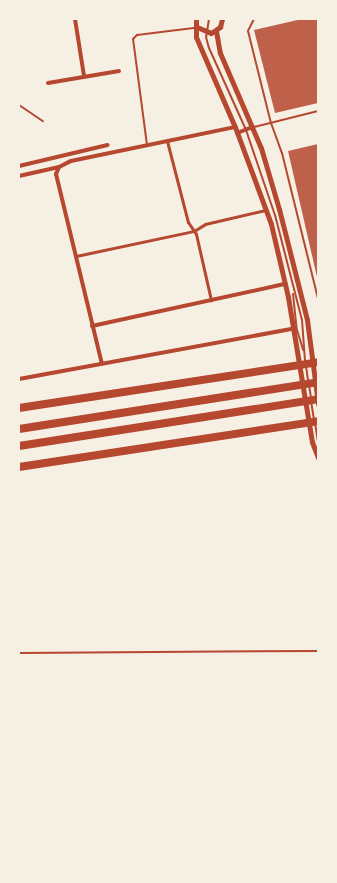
<!DOCTYPE html>
<style>
body{margin:0}
#map{position:relative;width:337px;height:883px;overflow:hidden;background:#f6efe4;font-family:Georgia,serif}
div>[style]{position:absolute}
.building>*{inset:0;background:#bf614a}
.service>*{height:2px;margin:-1px;padding:0 1px;transform-origin:1px;border-radius:1px;background:#b5482f}
.pedestrian>*{height:3px;margin:-1.5px;padding:0 1.5px;transform-origin:1.5px;border-radius:1.5px;background:#b5482f}
.minor>*{height:4px;margin:-2px;padding:0 2px;transform-origin:2px;border-radius:2px;background:#b5482f}
.tertiary>*{height:5px;margin:-2.5px;padding:0 2.5px;transform-origin:2.5px;border-radius:2.5px;background:#b5482f}
.motorway>*{height:8px;margin:-4px;padding:0 4px;transform-origin:4px;border-radius:4px;background:#b5482f}
span{translate:-50% -50%;white-space:nowrap;text-align:center;line-height:1.15;-webkit-text-stroke:4px #f6efe4;paint-order:stroke}
.frame{position:absolute;inset:0;border:20px solid #f6efe4;pointer-events:none}
</style>
<div id="map">
<div class="building">
<i style="clip-path:polygon(302px 19px,318px 19px,318px 103px,275px 113px,254px 30px)"></i>
<i style="clip-path:polygon(318px 144px,318px 277px,317px 277px,288px 151px)"></i>
</div>
<div class="service">
<i style="left:209px;top:19px;width:18px;rotate:99deg"></i>
<i style="left:206px;top:37px;width:11px;rotate:75deg"></i>
<i style="left:209px;top:48px;width:90px;rotate:65.7deg"></i>
<i style="left:246px;top:130px;width:90px;rotate:71.2deg"></i>
<i style="left:275px;top:215px;width:108px;rotate:75.6deg"></i>
<i style="left:302px;top:320px;width:41px;rotate:85.8deg"></i>
<i style="left:254px;top:19px;width:13px;rotate:117deg"></i>
<i style="left:248px;top:31px;width:95px;rotate:76deg"></i>
<i style="left:271px;top:123px;width:32px;rotate:70deg"></i>
<i style="left:282px;top:153px;width:149px;rotate:76.1deg"></i>
<i style="left:19px;top:105px;width:29px;rotate:34deg"></i>
<i style="left:254px;top:127px;width:66px;rotate:-14deg"></i>
<i style="left:147px;top:145px;width:107px;rotate:-97.5deg"></i>
<i style="left:133px;top:39px;width:6px;rotate:-45deg"></i>
<i style="left:137px;top:35px;width:57px;rotate:-7deg"></i>
<i style="left:293px;top:294px;width:36px;rotate:84deg"></i>
<i style="left:297px;top:330px;width:21px;rotate:73deg"></i>
<i style="left:306px;top:366px;width:15px;rotate:82deg"></i>
<i style="left:309px;top:385px;width:12px;rotate:81deg"></i>
<i style="left:311px;top:401px;width:18px;rotate:81deg"></i>
<i style="left:315px;top:423px;width:19px;rotate:81deg"></i>
<i style="left:19px;top:653px;width:299px;rotate:-0.4deg"></i>
</div>
<div class="pedestrian">
<i style="left:167px;top:141px;width:84px;rotate:75.5deg"></i>
<i style="left:188px;top:222px;width:14px;rotate:56deg"></i>
<i style="left:196px;top:234px;width:68px;rotate:77.2deg"></i>
<i style="left:76px;top:256px;width:121px;rotate:-12deg"></i>
<i style="left:194px;top:231px;width:13px;rotate:-32deg"></i>
<i style="left:205px;top:224px;width:62px;rotate:-13.1deg"></i>
</div>
<div class="minor">
<i style="left:75px;top:19px;width:58px;rotate:81deg"></i>
<i style="left:48px;top:83px;width:72px;rotate:-9.6deg"></i>
<i style="left:237px;top:133px;width:17px;rotate:-21deg"></i>
<i style="left:19px;top:166px;width:91px;rotate:-13.3deg"></i>
<i style="left:59px;top:167px;width:8px;rotate:113deg"></i>
<i style="left:56px;top:174px;width:195px;rotate:76.4deg"></i>
<i style="left:19px;top:176px;width:41px;rotate:-12.7deg"></i>
<i style="left:59px;top:167px;width:13px;rotate:-27deg"></i>
<i style="left:71px;top:161px;width:167px;rotate:-11.7deg"></i>
<i style="left:92px;top:326px;width:198px;rotate:-12.3deg"></i>
<i style="left:19px;top:379px;width:278px;rotate:-10.4deg"></i>
</div>
<div class="tertiary">
<i style="left:196px;top:19px;width:18px;rotate:90deg"></i>
<i style="left:196px;top:37px;width:98px;rotate:66.6deg"></i>
<i style="left:235px;top:127px;width:103px;rotate:69.6deg"></i>
<i style="left:271px;top:224px;width:75px;rotate:76.9deg"></i>
<i style="left:288px;top:297px;width:147px;rotate:80.6deg"></i>
<i style="left:312px;top:442px;width:17px;rotate:69deg"></i>
<i style="left:197px;top:27px;width:15px;rotate:23deg"></i>
<i style="left:211px;top:33px;width:11px;rotate:-34deg"></i>
<i style="left:220px;top:27px;width:8px;rotate:-76deg"></i>
<i style="left:216px;top:31px;width:22px;rotate:80deg"></i>
<i style="left:220px;top:53px;width:103px;rotate:66.7deg"></i>
<i style="left:261px;top:148px;width:64px;rotate:73.6deg"></i>
<i style="left:279px;top:209px;width:114px;rotate:75.8deg"></i>
<i style="left:307px;top:320px;width:85px;rotate:82.5deg"></i>
</div>
<div class="motorway">
<i style="left:19px;top:408px;width:303px;rotate:-8.7deg"></i>
<i style="left:19px;top:429px;width:303px;rotate:-8.9deg"></i>
<i style="left:19px;top:446px;width:303px;rotate:-8.9deg"></i>
<i style="left:19px;top:467px;width:303px;rotate:-8.7deg"></i>
</div>
<div class="frame"></div>
</div>
